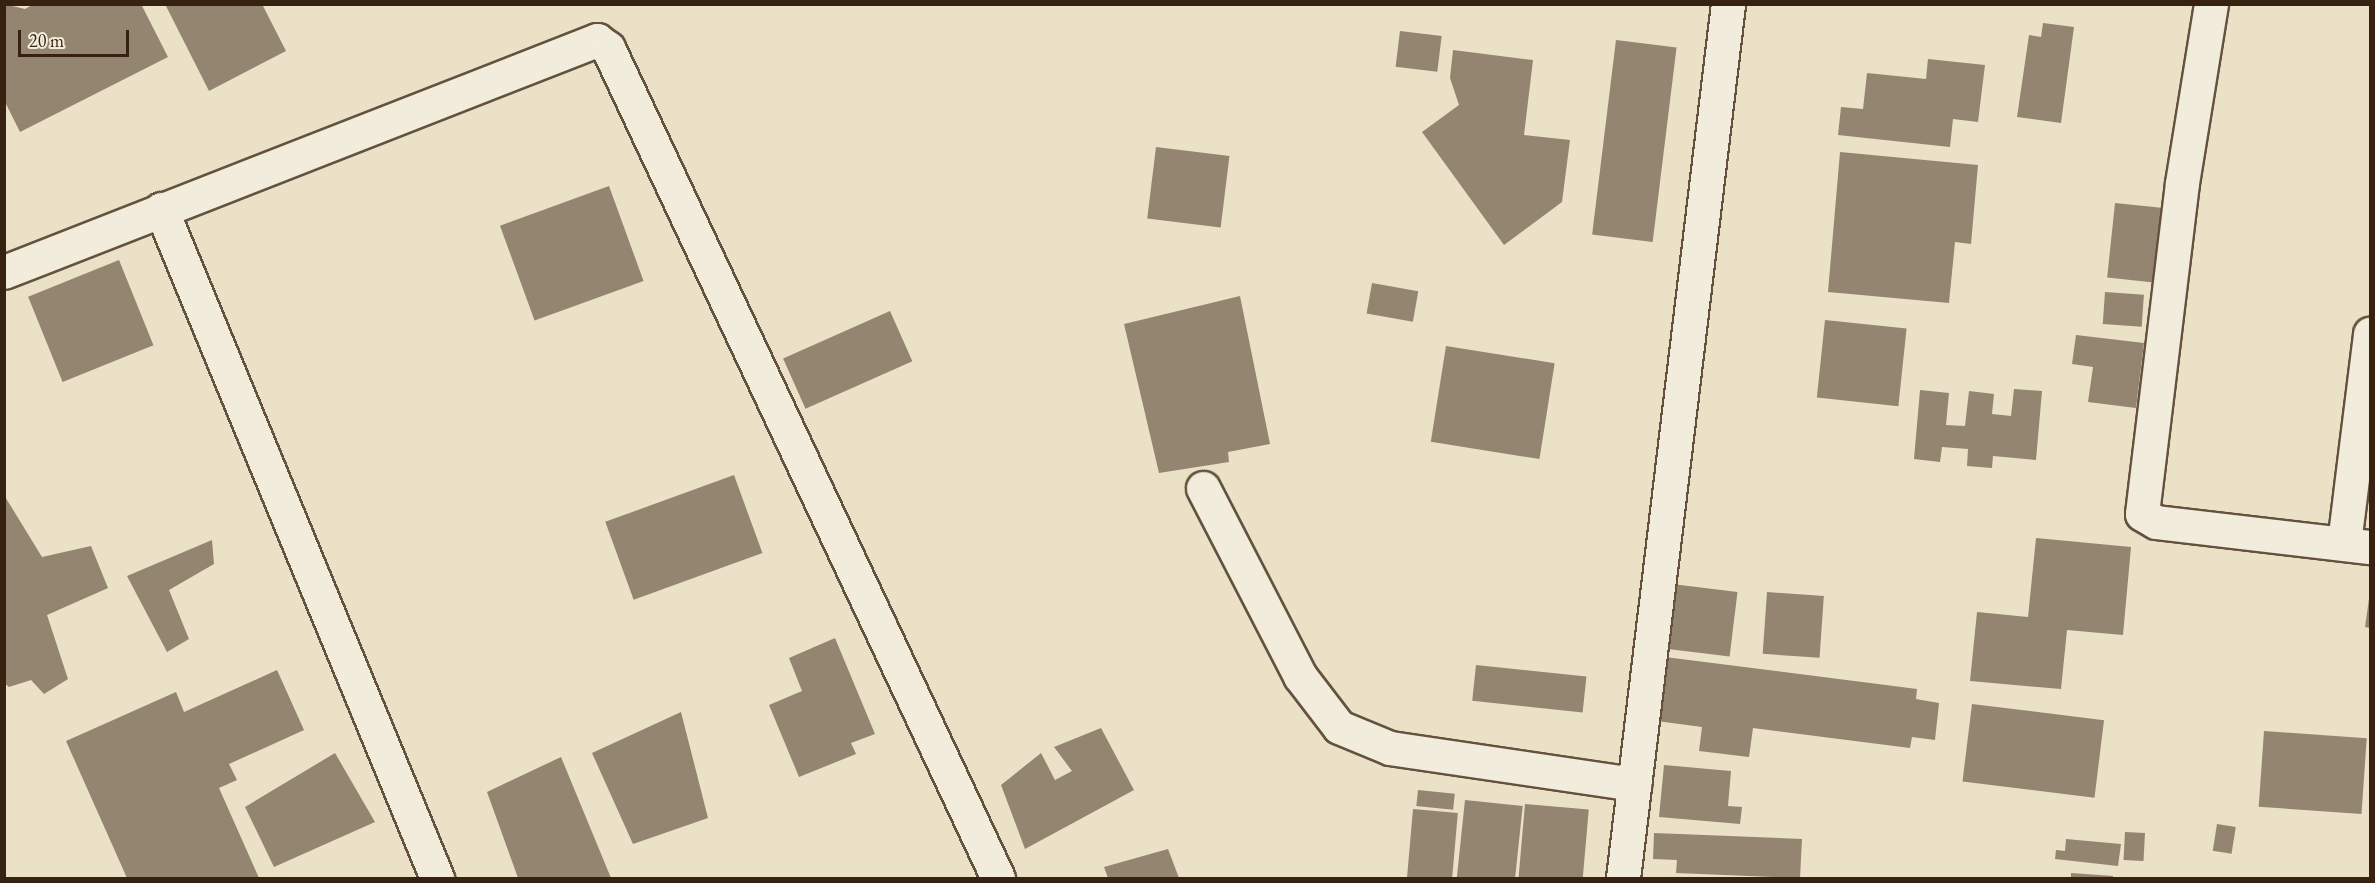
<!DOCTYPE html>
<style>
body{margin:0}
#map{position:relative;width:2375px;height:883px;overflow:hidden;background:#eae1c7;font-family:"EB Garamond",serif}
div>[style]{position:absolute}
.building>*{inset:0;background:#948570;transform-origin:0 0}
.roads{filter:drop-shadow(2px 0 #64513e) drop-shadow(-2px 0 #64513e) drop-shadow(0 2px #64513e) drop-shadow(0 -2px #64513e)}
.minor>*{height:33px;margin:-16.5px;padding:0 16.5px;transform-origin:16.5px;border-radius:16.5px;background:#f1ecdb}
span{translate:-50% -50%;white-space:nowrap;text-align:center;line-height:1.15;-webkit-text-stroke:5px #f1ecdb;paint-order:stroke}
.frame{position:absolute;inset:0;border:6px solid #372111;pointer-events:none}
.scale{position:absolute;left:18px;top:30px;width:111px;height:27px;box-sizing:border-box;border:3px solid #372111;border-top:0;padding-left:8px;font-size:18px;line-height:21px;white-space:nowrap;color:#372111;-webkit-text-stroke:4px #f1ecdb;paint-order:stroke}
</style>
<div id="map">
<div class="building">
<i style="clip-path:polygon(4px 4px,25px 9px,34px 4px,141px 4px,168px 57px,20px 132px,4px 100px)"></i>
<i style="clip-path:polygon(165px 4px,262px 4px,286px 51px,209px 91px)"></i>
<i style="clip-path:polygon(2043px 23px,2074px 27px,2061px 123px,2017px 117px,2029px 35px,2041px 37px)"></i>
<i style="left:1400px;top:31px;width:42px;height:36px;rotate:7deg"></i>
<i style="left:1616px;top:40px;width:61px;height:196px;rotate:7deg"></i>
<i style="clip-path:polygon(1453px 50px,1533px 60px,1524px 135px,1570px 140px,1562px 202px,1504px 245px,1422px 132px,1459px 105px,1450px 78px)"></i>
<i style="clip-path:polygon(1928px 59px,1985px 65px,1978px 122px,1953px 119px,1950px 147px,1838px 135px,1841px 107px,1863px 109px,1867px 73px,1926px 79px)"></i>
<i style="left:1156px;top:147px;width:74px;height:72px;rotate:7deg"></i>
<i style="clip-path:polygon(1840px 152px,1978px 165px,1971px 244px,1955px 242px,1949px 303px,1828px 292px)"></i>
<i style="left:609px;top:186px;width:101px;height:116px;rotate:70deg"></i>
<i style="left:2115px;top:203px;width:49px;height:75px;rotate:6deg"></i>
<i style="left:119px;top:260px;width:92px;height:98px;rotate:68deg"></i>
<i style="left:1372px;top:283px;width:47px;height:31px;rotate:10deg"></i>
<i style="left:2105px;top:292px;width:39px;height:32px;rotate:4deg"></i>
<i style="clip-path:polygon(1240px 296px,1270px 444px,1228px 452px,1229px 462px,1159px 473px,1124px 324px)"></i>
<i style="left:890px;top:311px;width:55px;height:117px;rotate:66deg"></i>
<i style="left:1825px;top:320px;width:82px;height:78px;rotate:6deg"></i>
<i style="clip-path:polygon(2076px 335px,2144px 343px,2136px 408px,2088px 402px,2093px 367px,2072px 364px)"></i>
<i style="left:1446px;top:346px;width:110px;height:97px;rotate:9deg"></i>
<i style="clip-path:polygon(2014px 389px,2042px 391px,2036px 460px,1993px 456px,1992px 468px,1967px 466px,1968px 449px,1942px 447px,1940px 462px,1914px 459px,1920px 390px,1949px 393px,1946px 425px,1965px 426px,1969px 391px,1994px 394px,1992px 414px,2011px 416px)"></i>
<i style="left:734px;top:475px;width:83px;height:137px;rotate:70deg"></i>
<i style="clip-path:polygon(4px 495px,42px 557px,91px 546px,108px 588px,47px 615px,68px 679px,44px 694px,31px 680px,9px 687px,4px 683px)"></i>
<i style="clip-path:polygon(2036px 538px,2131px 547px,2123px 635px,2067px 630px,2061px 689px,1970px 681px,1977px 612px,2028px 617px)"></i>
<i style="clip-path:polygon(212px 540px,214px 564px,169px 590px,189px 639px,167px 652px,127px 576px)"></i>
<i style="left:1672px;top:584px;width:66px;height:65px;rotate:7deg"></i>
<i style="left:1767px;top:592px;width:57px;height:62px;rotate:4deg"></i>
<i style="clip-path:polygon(2369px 599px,2370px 599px,2370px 628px,2365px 627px)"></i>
<i style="clip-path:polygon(835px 638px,875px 734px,851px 743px,856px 754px,799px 777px,769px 705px,802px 691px,789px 658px)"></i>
<i style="clip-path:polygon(1665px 657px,1917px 689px,1916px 699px,1939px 703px,1935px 740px,1912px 737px,1910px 748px,1753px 728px,1749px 757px,1699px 751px,1702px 727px,1657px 721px)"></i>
<i style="left:1476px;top:665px;width:111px;height:36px;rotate:6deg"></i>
<i style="clip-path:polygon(277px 670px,304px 730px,229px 764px,237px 780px,219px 788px,259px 878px,127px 878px,66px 741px,176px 692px,184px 712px)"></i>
<i style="left:1972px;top:704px;width:133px;height:78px;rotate:7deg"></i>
<i style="clip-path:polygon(681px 712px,708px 818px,633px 844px,592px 753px)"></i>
<i style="clip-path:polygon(1101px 728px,1134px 790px,1025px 849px,1001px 785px,1041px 753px,1055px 780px,1072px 771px,1054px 747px)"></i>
<i style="left:2264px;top:731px;width:103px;height:76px;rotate:4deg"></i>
<i style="clip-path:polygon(335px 753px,375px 822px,274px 867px,245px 807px)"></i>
<i style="clip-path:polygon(561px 757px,611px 878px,518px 878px,487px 792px)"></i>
<i style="clip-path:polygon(1664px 765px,1731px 771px,1728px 806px,1742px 807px,1740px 824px,1659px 817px)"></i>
<i style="left:1418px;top:790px;width:37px;height:16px;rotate:6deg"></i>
<i style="left:1465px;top:800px;width:58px;height:78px;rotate:6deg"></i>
<i style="left:1525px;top:804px;width:64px;height:74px;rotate:5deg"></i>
<i style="left:1413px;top:809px;width:45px;height:69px;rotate:5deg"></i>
<i style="left:2217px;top:824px;width:19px;height:27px;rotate:9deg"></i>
<i style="left:2125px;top:832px;width:20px;height:28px;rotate:3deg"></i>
<i style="clip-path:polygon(1654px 833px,1802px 839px,1800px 878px,1676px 873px,1677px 860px,1653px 859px)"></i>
<i style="clip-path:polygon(2066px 839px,2121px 844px,2118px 866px,2055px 859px,2056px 850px,2065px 851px)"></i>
<i style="clip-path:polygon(1168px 849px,1179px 878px,1108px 878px,1104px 867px)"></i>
<i style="clip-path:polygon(2071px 873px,2113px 876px,2113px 878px,2071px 878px)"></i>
</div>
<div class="roads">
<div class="minor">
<i style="left:2211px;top:4px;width:181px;rotate:99.2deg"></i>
<i style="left:2182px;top:183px;width:333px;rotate:96.9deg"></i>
<i style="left:2142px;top:514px;width:16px;rotate:30deg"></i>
<i style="left:2156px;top:522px;width:215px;rotate:6.7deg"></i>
<i style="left:161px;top:209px;width:724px;rotate:67.58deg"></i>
<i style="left:4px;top:272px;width:637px;rotate:-21.37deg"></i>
<i style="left:597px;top:40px;width:14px;rotate:36deg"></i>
<i style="left:608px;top:48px;width:917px;rotate:64.83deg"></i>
<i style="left:1203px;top:488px;width:212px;rotate:62.7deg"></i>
<i style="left:1300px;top:676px;width:64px;rotate:52.6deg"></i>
<i style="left:1339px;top:727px;width:55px;rotate:22.4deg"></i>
<i style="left:1390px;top:748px;width:247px;rotate:8.4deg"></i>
<i style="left:2344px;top:543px;width:211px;rotate:-82.9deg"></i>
<i style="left:1623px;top:878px;width:880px;rotate:-83.15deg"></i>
</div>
</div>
<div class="frame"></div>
<div class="scale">20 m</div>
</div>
